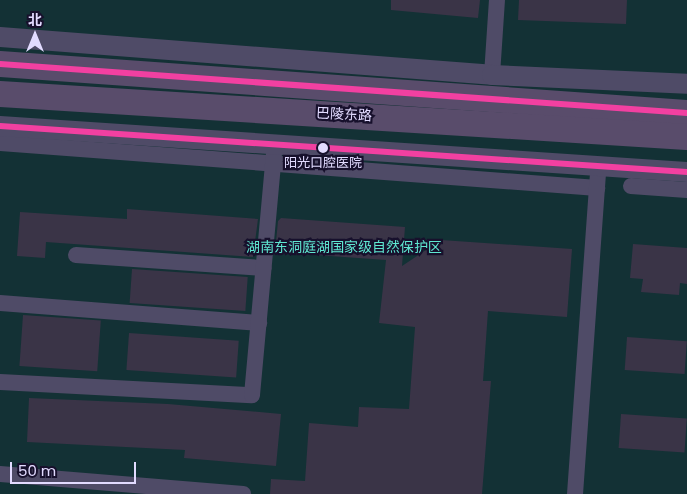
<!DOCTYPE html>
<meta charset="utf-8">
<style>
body{margin:0}
#map{position:relative;width:687px;height:494px;overflow:hidden;background:#1a1626;font-family:Poppins,"Noto Sans SC",sans-serif}
div>[style]{position:absolute}
.green>*{inset:0;background:#133135;transform-origin:0 0}
.building>*{inset:0;background:#3a3447;transform-origin:0 0}
.minor>*{height:16px;margin:-8px;padding:0 8px;transform-origin:8px;border-radius:8px;background:#4f4b67}
.tertiary>*{height:20px;margin:-10px;padding:0 10px;transform-origin:10px;border-radius:10px;background:#4f4b67}
.primary>*{height:26px;margin:-13px;padding:0 13px;transform-origin:13px;border-radius:13px;background:#594c6b}
.bus-1>*{height:6px;margin:-3px;padding:0 3px;transform-origin:3px;border-radius:3px;background:#f240a1}
.dots>*{width:14px;height:14px;translate:-50% -50%;box-sizing:border-box;border:2px solid #17102c;border-radius:50%}
span{translate:-50% -50%;white-space:nowrap;text-align:center;line-height:1.15;-webkit-text-stroke:4.5px #17102c;paint-order:stroke}
.bus-label{font-size:13px;color:#e2dbff}
.street-label{font-size:14px;color:#e2dbff}
.park-label{font-size:14px;color:#5fe7d1}
.north{position:absolute;left:10px;top:10px;width:50px;height:50px;-webkit-text-stroke:4px #17102c;paint-order:stroke;rotate:0deg;font-size:14px;font-weight:700;line-height:20px;text-align:center;color:#e2dbff}
.north::after{content:'';display:block;margin:auto;width:18px;height:22px;background:#e2dbff;clip-path:polygon(50% 0,100% 100%,50% 72%,0 100%)}
.scale{position:absolute;left:10px;top:462px;width:126px;height:22px;box-sizing:border-box;border:2px solid #e2dbff;border-top:0;padding-left:6px;font-size:15px;line-height:18px;white-space:nowrap;color:#e2dbff;-webkit-text-stroke:4px #17102c;paint-order:stroke}
</style>
<div id="map">
<div class="green">
<i style="left:0;top:0;width:687px;height:494px"></i>
</div>
<div class="building">
<i style="clip-path:polygon(391px 0,480px 0,478px 18px,391px 10px)"></i>
<i style="clip-path:polygon(519px 0,627px 0,626px 24px,518px 20px)"></i>
<i style="clip-path:polygon(127px 209px,258px 219px,253px 257px,46px 242px,45px 258px,17px 256px,20px 212px,127px 219px)"></i>
<i style="clip-path:polygon(281px 218px,405px 227px,402px 266px,441px 240px,572px 249px,567px 317px,488px 311px,483px 381px,491px 381px,482px 494px,270px 494px,271px 479px,305px 481px,309px 423px,358px 427px,359px 407px,409px 409px,415px 327px,379px 323px,386px 260px,275px 252px,278px 221px)"></i>
<i style="clip-path:polygon(633px 244px,687px 248px,687px 284px,680px 283px,679px 295px,641px 292px,643px 279px,630px 278px)"></i>
<i style="left:132px;top:269px;width:116px;height:34px;rotate:4deg"></i>
<i style="left:23px;top:315px;width:78px;height:51px;rotate:4deg"></i>
<i style="left:129px;top:333px;width:110px;height:37px;rotate:4deg"></i>
<i style="left:627px;top:337px;width:60px;height:33px;rotate:4deg"></i>
<i style="clip-path:polygon(29px 398px,168px 404px,281px 414px,276px 466px,184px 458px,185px 450px,27px 442px)"></i>
<i style="left:621px;top:414px;width:66px;height:34px;rotate:4deg"></i>
</div>
<div class="minor">
<i style="left:492px;top:75px;width:75px;rotate:-86.2deg"></i>
<i style="left:0;top:143px;width:599px;rotate:4.31deg"></i>
<i style="left:631px;top:186px;width:56px;rotate:4.1deg"></i>
<i style="left:76px;top:255px;width:188px;rotate:4deg"></i>
<i style="left:0;top:303px;width:260px;rotate:4.4deg"></i>
<i style="left:0;top:382px;width:252px;rotate:3deg"></i>
<i style="left:252px;top:395px;width:243px;rotate:-84.8deg"></i>
<i style="left:0;top:474px;width:244px;rotate:4.7deg"></i>
<i style="left:575px;top:494px;width:319px;rotate:-85.9deg"></i>
</div>
<div class="tertiary">
<i style="left:0;top:37px;width:493px;rotate:4.4deg"></i>
<i style="left:492px;top:75px;width:195px;rotate:2.6deg"></i>
<i style="left:0;top:126px;width:689px;rotate:3.83deg"></i>
</div>
<div class="primary">
<i style="left:0;top:64px;width:689px;rotate:4.08deg"></i>
<i style="left:0;top:94px;width:688px;rotate:3.58deg"></i>
</div>
<div class="bus-1">
<i style="left:0;top:64px;width:689px;rotate:4.08deg"></i>
<i style="left:0;top:126px;width:689px;rotate:3.83deg"></i>
</div>
<div class="dots">
<i style="left:323px;top:148px;background:#e2dbff"></i>
</div>
<div class="bus-label">
<span style="left:323px;top:163px">阳光口腔医院</span>
</div>
<div class="street-label">
<span style="left:344px;top:114px;rotate:3deg">巴陵东路</span>
</div>
<div class="park-label">
<span style="left:344px;top:247px">湖南东洞庭湖国家级自然保护区</span>
</div>
<div class="north">北</div>
<div class="scale">50 m</div>
</div>
